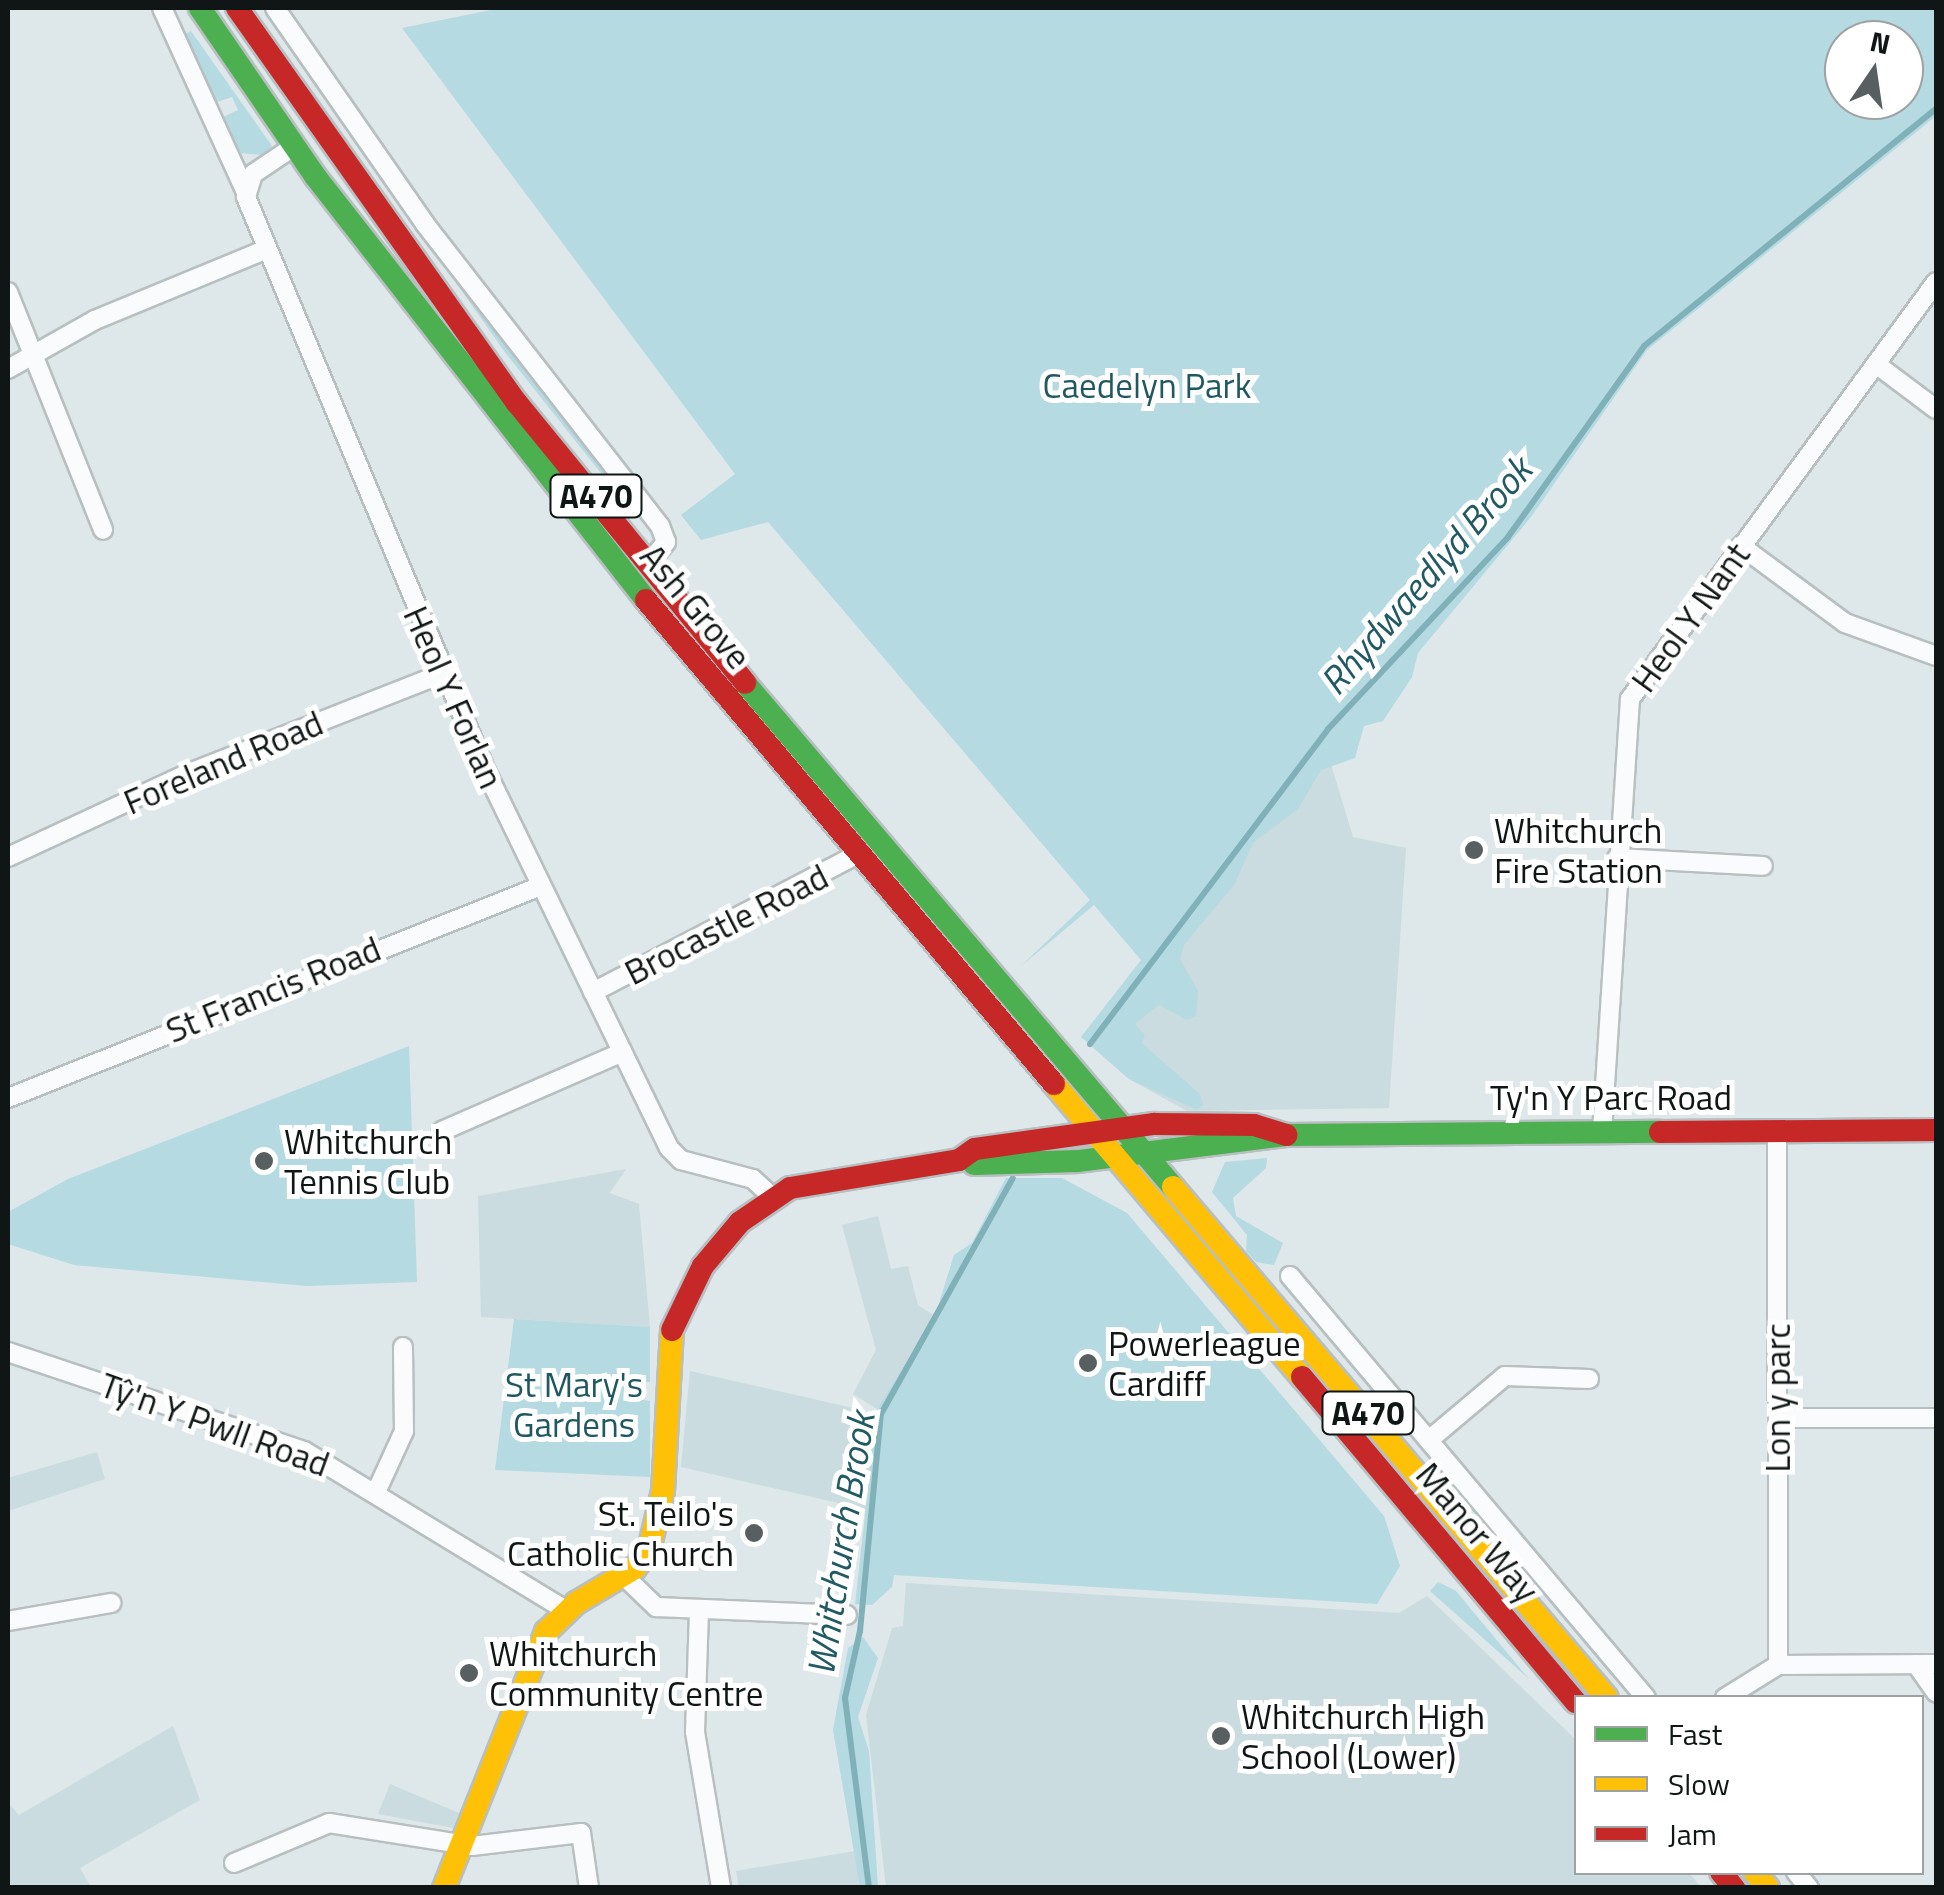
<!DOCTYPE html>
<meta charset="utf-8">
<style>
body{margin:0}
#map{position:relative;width:1944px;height:1895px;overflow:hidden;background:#dee7e9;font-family:"Titillium Web",sans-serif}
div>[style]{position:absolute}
.built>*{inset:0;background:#cadcdf}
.green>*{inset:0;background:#b5dae1}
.stream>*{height:6px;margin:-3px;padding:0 3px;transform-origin:3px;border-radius:3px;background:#80b1b9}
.roads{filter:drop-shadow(2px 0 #b8bfc0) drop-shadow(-2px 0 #b8bfc0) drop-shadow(0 2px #b8bfc0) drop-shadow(0 -2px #b8bfc0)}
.street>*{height:18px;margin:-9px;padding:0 9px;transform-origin:9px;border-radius:9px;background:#fafbfc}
.fast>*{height:22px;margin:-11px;padding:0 11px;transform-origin:11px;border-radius:11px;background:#4caf50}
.slow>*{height:22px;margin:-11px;padding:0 11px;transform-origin:11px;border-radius:11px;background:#ffc107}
.jam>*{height:22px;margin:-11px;padding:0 11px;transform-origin:11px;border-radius:11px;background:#c62828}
.dots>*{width:28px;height:28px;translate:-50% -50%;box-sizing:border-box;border:5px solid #fff;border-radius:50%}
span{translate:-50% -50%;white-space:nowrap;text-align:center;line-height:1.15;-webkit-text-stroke:10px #fff;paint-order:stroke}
.shield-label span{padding:2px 8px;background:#fff;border:2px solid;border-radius:8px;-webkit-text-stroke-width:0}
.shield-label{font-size:32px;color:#101616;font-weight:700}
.park-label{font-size:35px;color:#205861}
.street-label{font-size:35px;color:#101616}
.poi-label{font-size:35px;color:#101616}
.left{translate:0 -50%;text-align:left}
.right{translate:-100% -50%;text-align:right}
.water-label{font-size:38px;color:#215a62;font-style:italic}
.frame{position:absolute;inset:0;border:10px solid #101616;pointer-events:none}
.legend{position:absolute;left:1574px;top:1695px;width:350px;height:180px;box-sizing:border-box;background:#fff;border:2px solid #9fa2a2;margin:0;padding:12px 18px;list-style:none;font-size:30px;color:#101616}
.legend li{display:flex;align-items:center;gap:20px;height:50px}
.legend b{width:50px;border:2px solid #9fa2a2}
.north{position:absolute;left:1824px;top:20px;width:100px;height:100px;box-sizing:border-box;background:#fff;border:2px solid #9fa2a2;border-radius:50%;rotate:13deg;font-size:28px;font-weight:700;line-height:40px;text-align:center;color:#101616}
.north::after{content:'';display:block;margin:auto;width:35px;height:45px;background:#585f60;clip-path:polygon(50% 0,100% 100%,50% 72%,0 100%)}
</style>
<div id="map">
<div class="built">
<i style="clip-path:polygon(1326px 748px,1353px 837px,1406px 848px,1389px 1108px,1187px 1111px,1129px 1079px,1098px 1052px,1261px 826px)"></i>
<i style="clip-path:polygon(626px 1169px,610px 1193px,639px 1204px,650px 1327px,481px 1317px,478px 1196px)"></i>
<i style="clip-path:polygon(878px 1216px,891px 1269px,908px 1266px,918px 1305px,935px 1316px,877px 1409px,853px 1394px,876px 1350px,842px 1225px)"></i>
<i style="clip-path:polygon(690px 1371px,875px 1413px,869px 1510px,681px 1467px)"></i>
<i style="clip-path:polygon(97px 1452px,105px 1479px,8px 1511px,8px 1478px)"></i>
<i style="clip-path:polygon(906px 1583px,1399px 1613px,1427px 1596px,1576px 1740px,1576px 1872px,1689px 1873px,1701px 1887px,886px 1887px,866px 1715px,892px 1628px,903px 1626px)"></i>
<i style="clip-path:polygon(173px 1726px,200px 1800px,80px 1868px,91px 1887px,8px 1887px,8px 1803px,19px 1815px)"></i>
<i style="clip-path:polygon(390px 1784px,459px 1813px,453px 1828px,378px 1814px)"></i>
<i style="clip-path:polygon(861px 1850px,864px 1887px,739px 1887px,736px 1871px)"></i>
</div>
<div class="green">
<i style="clip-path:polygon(evenodd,501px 8px,1936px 8px,1936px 116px,1647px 350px,1531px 517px,1418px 653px,1412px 677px,1383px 721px,1364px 726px,1355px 758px,1321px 770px,1298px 809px,1253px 843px,1234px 885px,1184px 945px,1180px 959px,1198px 991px,1196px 1016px,1187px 1020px,1159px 1005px,1135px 1024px,1145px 1035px,1142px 1043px,1200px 1094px,1203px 1105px,1197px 1110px,1129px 1079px,1081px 1037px,1141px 960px,1094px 905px,1020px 967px,1090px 900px,768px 522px,701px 540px,681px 515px,735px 474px,402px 28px,501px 8px,1844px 40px,1904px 40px,1904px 100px,1844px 100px,1844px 40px)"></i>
<i style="clip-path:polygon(191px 31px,272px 146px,263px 155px,240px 153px,223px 117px,238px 110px,232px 97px,217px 102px,185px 34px)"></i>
<i style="clip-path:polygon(417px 227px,612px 479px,608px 482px,504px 351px)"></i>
<i style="clip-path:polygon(409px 1046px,417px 1282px,307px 1286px,74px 1265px,8px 1244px,8px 1212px,68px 1179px)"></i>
<i style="clip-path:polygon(1267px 1158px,1266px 1168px,1233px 1198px,1236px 1216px,1283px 1243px,1274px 1265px,1256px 1262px,1246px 1251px,1247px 1235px,1212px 1192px,1225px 1162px)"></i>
<i style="clip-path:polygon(1006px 1178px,1062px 1178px,1127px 1213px,1384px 1516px,1400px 1566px,1377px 1604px,894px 1575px,892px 1587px,872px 1605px,855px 1604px,877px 1409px,935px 1316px,954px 1255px,972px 1243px)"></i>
<i style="clip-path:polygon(514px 1319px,650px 1327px,650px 1382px,643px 1382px,643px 1400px,650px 1401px,650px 1477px,495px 1470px)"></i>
<i style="clip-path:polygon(1438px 1582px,1456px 1591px,1529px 1679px,1430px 1591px)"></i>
<i style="clip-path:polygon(863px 1637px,878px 1658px,858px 1717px,869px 1751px,878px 1887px,860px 1887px,833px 1730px,848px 1648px)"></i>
</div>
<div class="stream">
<i style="left:1090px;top:1044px;width:395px;rotate:-52.9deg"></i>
<i style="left:1328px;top:729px;width:263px;rotate:-46.8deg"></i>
<i style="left:1508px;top:537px;width:234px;rotate:-54.5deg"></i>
<i style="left:1644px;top:346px;width:376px;rotate:-39.1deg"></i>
<i style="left:869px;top:1888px;width:192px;rotate:-97.2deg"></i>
<i style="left:845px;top:1698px;width:69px;rotate:-77.4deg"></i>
<i style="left:860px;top:1631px;width:218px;rotate:-84.5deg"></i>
<i style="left:881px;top:1414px;width:270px;rotate:-60.8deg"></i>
</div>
<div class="roads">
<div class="street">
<i style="left:162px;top:8px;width:200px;rotate:65.5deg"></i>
<i style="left:275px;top:8px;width:263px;rotate:55.2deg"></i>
<i style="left:425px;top:224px;width:383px;rotate:52.1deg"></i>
<i style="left:660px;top:526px;width:17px;rotate:69deg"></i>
<i style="left:666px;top:542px;width:27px;rotate:129deg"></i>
<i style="left:296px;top:145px;width:52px;rotate:146deg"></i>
<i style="left:253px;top:174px;width:24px;rotate:107deg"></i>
<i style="left:246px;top:197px;width:620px;rotate:67.32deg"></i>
<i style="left:485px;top:769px;width:421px;rotate:64.1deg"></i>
<i style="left:669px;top:1148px;width:17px;rotate:45deg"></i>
<i style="left:681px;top:1160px;width:74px;rotate:14.8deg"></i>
<i style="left:753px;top:1179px;width:26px;rotate:43deg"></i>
<i style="left:8px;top:292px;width:256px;rotate:68.2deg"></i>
<i style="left:1876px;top:364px;width:75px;rotate:36.9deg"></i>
<i style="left:8px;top:369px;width:100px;rotate:-29.4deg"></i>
<i style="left:95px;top:320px;width:186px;rotate:-22.4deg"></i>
<i style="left:1741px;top:546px;width:129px;rotate:36.5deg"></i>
<i style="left:1845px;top:623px;width:97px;rotate:19.9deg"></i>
<i style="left:8px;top:857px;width:200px;rotate:-24.9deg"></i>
<i style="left:189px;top:773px;width:272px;rotate:-21.4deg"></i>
<i style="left:1617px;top:858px;width:146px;rotate:3.1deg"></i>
<i style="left:593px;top:992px;width:299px;rotate:-27.5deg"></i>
<i style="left:8px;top:1098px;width:574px;rotate:-21.69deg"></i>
<i style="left:442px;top:1131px;width:197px;rotate:-23.6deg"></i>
<i style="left:1777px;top:1131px;width:534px;rotate:89.89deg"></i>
<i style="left:1602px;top:1132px;width:434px;rotate:-86.3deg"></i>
<i style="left:1630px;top:699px;width:517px;rotate:-53.73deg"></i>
<i style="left:1290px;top:1276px;width:552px;rotate:49.85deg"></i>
<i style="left:8px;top:1352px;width:312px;rotate:18.5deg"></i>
<i style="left:304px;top:1451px;width:306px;rotate:31.3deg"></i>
<i style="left:1778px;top:1418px;width:158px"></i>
<i style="left:1429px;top:1440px;width:99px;rotate:-40.1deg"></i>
<i style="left:1505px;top:1376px;width:84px;rotate:2deg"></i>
<i style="left:377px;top:1490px;width:65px;rotate:-65.4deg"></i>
<i style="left:404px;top:1431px;width:84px;rotate:-90.7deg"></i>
<i style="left:624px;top:1576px;width:45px;rotate:44.1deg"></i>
<i style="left:656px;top:1607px;width:191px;rotate:2.4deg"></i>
<i style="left:699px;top:1611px;width:121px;rotate:91.9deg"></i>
<i style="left:695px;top:1732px;width:158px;rotate:80.5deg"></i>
<i style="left:8px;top:1621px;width:105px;rotate:-9.9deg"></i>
<i style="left:1916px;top:1664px;width:35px;rotate:55deg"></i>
<i style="left:1725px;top:1698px;width:62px;rotate:-31.9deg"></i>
<i style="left:1778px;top:1665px;width:158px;rotate:-0.4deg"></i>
<i style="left:234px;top:1863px;width:103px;rotate:-22.8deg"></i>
<i style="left:329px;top:1823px;width:145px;rotate:9.1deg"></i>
<i style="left:472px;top:1846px;width:110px;rotate:-6.8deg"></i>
<i style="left:581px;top:1833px;width:56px;rotate:81.7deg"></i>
<i style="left:1796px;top:1872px;width:21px;rotate:51deg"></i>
</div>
<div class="fast">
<i style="left:200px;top:8px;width:204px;rotate:55.6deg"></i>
<i style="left:315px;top:176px;width:538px;rotate:52.02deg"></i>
<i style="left:745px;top:683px;width:661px;rotate:49.66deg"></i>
<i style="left:974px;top:1164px;width:104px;rotate:-1.7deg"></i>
<i style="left:1078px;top:1161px;width:210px;rotate:-7.1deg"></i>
<i style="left:1286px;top:1135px;width:374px;rotate:-0.5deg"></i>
</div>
<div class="slow">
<i style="left:1054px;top:1084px;width:384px;rotate:49.8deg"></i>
<i style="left:1173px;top:1187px;width:670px;rotate:49.66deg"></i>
<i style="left:1755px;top:1872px;width:21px;rotate:51deg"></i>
<i style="left:444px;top:1888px;width:276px;rotate:-68.3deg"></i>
<i style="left:546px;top:1632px;width:42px;rotate:-44deg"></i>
<i style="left:576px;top:1603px;width:69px;rotate:-30.7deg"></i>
<i style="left:635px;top:1568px;width:23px;rotate:-52deg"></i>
<i style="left:649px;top:1550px;width:61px;rotate:-76.7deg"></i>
<i style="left:663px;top:1491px;width:161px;rotate:-86.8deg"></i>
</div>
<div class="jam">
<i style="left:237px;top:8px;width:484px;rotate:54.7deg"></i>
<i style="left:517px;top:403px;width:361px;rotate:50.8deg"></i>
<i style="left:646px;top:600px;width:633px;rotate:49.87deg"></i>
<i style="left:1660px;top:1132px;width:276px;rotate:-0.4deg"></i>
<i style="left:672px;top:1330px;width:71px;rotate:-64.2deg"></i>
<i style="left:703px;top:1266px;width:57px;rotate:-49.9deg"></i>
<i style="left:740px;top:1222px;width:60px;rotate:-34.2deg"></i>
<i style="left:790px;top:1188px;width:171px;rotate:-9.4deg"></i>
<i style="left:959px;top:1160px;width:19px;rotate:-35deg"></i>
<i style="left:975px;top:1149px;width:181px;rotate:-8deg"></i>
<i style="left:1154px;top:1124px;width:100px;rotate:0.6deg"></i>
<i style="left:1254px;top:1125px;width:34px;rotate:17deg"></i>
<i style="left:1302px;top:1377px;width:425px;rotate:49.9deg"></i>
<i style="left:1721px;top:1872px;width:21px;rotate:51deg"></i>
</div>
</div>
<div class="dots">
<i style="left:1474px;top:850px;background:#585f60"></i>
<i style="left:264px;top:1161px;background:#585f60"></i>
<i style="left:1088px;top:1363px;background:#585f60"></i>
<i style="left:754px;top:1533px;background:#585f60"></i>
<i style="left:469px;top:1673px;background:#585f60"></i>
<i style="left:1221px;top:1736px;background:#585f60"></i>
</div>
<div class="shield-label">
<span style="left:596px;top:496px">A470</span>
<span style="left:1368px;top:1413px">A470</span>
</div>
<div class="park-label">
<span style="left:1147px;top:385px">Caedelyn Park</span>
<span style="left:574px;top:1404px">St Mary's<br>Gardens</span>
</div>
<div class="street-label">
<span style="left:696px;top:606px;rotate:50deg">Ash Grove</span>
<span style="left:1690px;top:617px;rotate:-54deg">Heol Y Nant</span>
<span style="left:454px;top:697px;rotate:66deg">Heol Y Forlan</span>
<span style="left:223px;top:762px;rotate:-23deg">Foreland Road</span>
<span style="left:726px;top:924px;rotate:-27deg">Brocastle Road</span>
<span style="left:273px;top:989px;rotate:-22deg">St Francis Road</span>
<span style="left:1611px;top:1097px">Ty'n Y Parc Road</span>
<span style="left:1777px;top:1398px;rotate:-90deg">Lon y parc</span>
<span style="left:215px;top:1424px;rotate:20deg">Tŷ'n Y Pwll Road</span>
<span style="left:1478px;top:1532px;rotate:50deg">Manor Way</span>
</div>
<div class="poi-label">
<span class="left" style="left:1494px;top:850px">Whitchurch<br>Fire Station</span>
<span class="left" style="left:284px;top:1161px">Whitchurch<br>Tennis Club</span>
<span class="left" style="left:1108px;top:1363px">Powerleague<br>Cardiff</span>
<span class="right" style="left:734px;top:1533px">St. Teilo's<br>Catholic Church</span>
<span class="left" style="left:489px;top:1673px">Whitchurch<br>Community Centre</span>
<span class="left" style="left:1241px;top:1736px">Whitchurch High<br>School (Lower)</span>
</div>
<div class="water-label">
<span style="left:1426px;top:576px;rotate:-49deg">Rhydwaedlyd Brook</span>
<span style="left:841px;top:1544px;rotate:-81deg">Whitchurch Brook</span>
</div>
<div class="frame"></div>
<ul class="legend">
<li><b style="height:12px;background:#4caf50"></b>Fast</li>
<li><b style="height:12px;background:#ffc107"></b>Slow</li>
<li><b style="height:12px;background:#c62828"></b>Jam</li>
</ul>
<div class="north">N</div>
</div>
